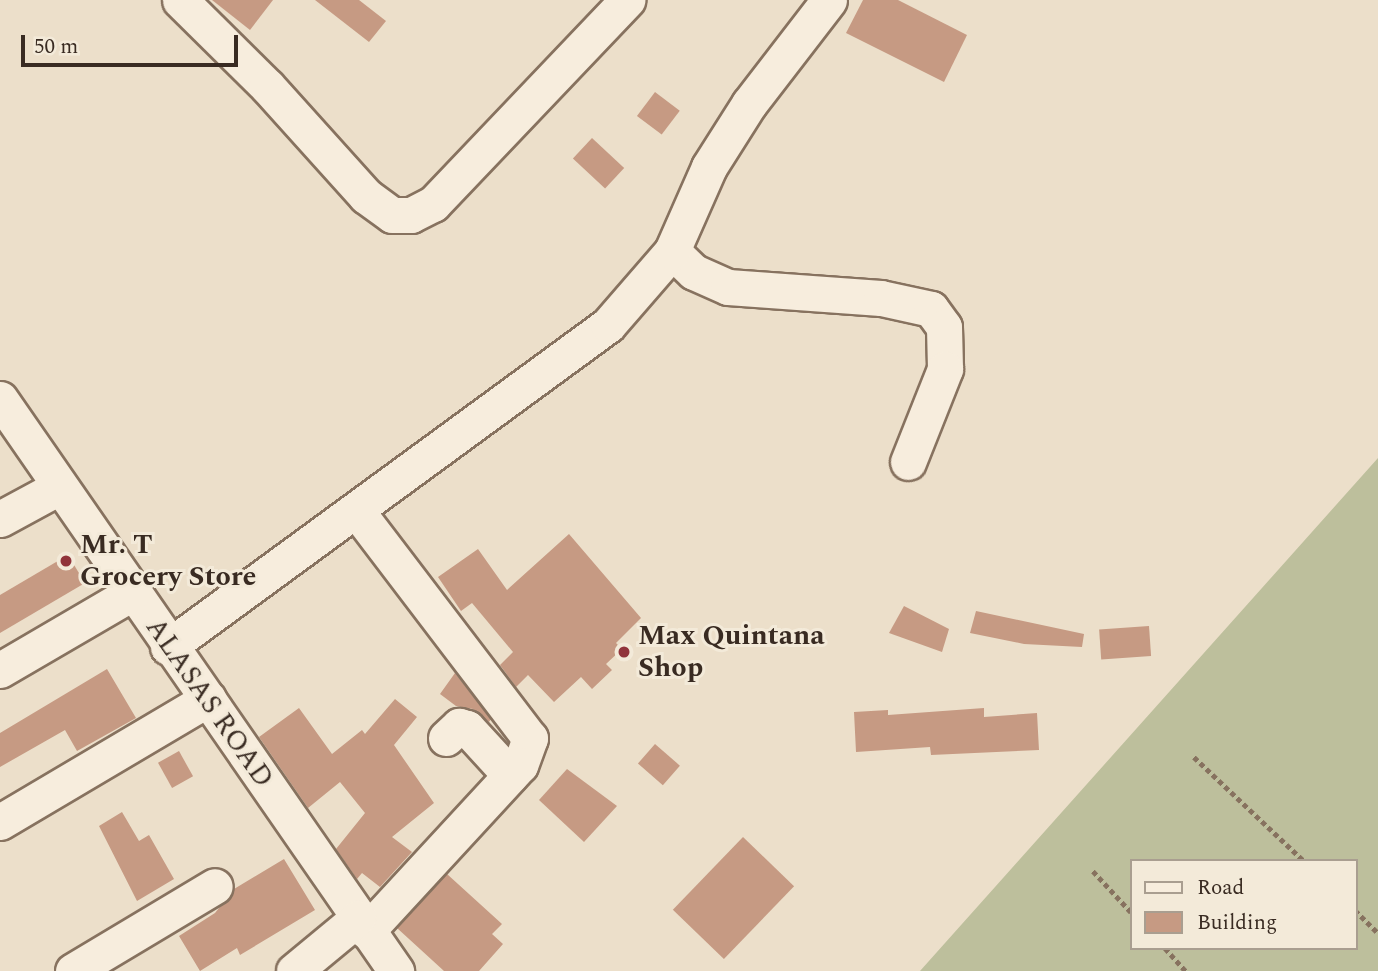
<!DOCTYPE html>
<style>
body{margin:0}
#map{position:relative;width:1378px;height:971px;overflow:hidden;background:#ecdfca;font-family:Spectral,serif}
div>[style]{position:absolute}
.cemetery>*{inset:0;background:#bdbf9c}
.building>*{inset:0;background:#c69a83;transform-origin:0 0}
.path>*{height:4.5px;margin-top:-2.25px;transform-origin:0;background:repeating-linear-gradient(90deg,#87725f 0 5px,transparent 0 8.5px)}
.roads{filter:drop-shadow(2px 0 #87725f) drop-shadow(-2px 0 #87725f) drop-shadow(0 2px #87725f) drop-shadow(0 -2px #87725f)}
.minor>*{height:35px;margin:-17.5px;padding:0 17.5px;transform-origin:17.5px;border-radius:17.5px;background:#f7eddd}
.dots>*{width:19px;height:19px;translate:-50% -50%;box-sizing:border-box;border:4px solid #f3ead9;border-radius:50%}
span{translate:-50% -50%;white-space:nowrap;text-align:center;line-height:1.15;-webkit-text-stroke:6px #f3ead9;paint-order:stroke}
.poi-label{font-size:28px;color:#392b22;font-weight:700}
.left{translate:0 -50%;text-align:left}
.street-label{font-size:28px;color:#392b22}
.legend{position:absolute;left:1130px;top:859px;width:228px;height:91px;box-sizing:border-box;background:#f3ead9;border:2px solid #a99e90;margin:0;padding:9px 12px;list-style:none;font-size:21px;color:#392b22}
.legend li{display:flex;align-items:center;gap:14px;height:35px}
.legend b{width:35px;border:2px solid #a99e90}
.scale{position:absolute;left:21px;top:35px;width:217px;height:32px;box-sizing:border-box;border:4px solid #392b22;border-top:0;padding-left:9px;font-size:21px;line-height:24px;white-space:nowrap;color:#392b22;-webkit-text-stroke:5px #f3ead9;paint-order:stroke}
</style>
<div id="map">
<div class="cemetery">
<i style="clip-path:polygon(evenodd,1378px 458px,1378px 971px,920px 971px,1378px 458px,1131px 861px,1355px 861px,1355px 948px,1131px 948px,1131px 861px)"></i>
</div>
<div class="building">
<i style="clip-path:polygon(212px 0,273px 0,250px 30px)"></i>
<i style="clip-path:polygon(315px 0,359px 0,386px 21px,369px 42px)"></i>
<i style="clip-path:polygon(863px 0,898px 0,967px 35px,944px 82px,846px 33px)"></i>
<i style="left:655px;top:92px;width:31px;height:30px;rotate:37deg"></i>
<i style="left:592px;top:138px;width:44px;height:28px;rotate:43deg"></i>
<i style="clip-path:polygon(569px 534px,641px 618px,616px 643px,622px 649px,606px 664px,612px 670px,592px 689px,581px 677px,554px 702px,528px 675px,516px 687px,500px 665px,513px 652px,472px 603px,461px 611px,438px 577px,478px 549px,507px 590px)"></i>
<i style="clip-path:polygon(68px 555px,85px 583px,0 633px,0 595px)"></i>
<i style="clip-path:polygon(904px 606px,949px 629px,942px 652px,889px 633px)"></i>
<i style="clip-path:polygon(976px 611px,1084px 634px,1082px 647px,1024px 644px,970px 633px)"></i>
<i style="left:1149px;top:626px;width:30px;height:50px;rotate:86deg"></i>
<i style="clip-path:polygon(107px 669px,136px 718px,77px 751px,65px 730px,0 767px,0 733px)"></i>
<i style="clip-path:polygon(455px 673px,491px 719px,489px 722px,473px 709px,456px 706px,440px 694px)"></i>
<i style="clip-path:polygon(395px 699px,417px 717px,394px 745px,434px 803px,392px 837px,412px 852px,380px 887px,362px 873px,357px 879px,336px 849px,365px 813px,340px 782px,308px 808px,259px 737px,299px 708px,332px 754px,362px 730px,365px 734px)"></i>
<i style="clip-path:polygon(984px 708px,984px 717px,1037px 713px,1039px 750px,931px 755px,930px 747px,856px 752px,854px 712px,888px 710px,888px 715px)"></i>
<i style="left:655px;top:744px;width:33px;height:26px;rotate:41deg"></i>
<i style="left:179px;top:751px;width:29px;height:24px;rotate:61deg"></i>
<i style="clip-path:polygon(567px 769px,617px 806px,584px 842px,539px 800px)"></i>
<i style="clip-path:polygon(122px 812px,139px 841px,149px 835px,174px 879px,137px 901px,99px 826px)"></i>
<i style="left:743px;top:837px;width:71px;height:101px;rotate:44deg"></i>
<i style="clip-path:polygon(284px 859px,315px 910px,240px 955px,237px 948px,200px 971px,179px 936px,215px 913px,234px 889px)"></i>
<i style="clip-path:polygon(447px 874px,502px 924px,492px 934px,503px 944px,479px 971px,444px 971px,397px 928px)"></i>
</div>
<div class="path">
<i style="left:1194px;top:757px;width:151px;rotate:43.4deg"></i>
<i style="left:1093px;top:871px;width:56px;rotate:47.2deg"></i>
<i style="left:1355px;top:910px;width:33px;rotate:45deg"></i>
<i style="left:1165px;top:948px;width:31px;rotate:48deg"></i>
</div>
<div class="roads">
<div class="minor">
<i style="left:180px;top:0;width:122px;rotate:44.7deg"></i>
<i style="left:267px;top:86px;width:148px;rotate:48deg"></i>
<i style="left:366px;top:196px;width:32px;rotate:36deg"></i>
<i style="left:392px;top:215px;width:19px"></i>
<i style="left:411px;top:215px;width:25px;rotate:-27deg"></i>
<i style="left:433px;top:204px;width:282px;rotate:-46.4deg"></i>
<i style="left:672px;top:251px;width:30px;rotate:44deg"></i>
<i style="left:694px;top:272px;width:37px;rotate:24deg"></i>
<i style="left:728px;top:287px;width:153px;rotate:4.1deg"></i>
<i style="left:881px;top:298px;width:51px;rotate:12.4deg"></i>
<i style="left:931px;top:309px;width:22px;rotate:54deg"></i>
<i style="left:944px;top:327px;width:42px;rotate:88.6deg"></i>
<i style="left:945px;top:369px;width:100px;rotate:111.7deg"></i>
<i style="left:0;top:399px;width:696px;rotate:55.3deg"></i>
<i style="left:356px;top:510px;width:287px;rotate:52.7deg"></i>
<i style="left:530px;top:738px;width:29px;rotate:110deg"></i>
<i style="left:520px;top:765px;width:226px;rotate:132.7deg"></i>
<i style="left:0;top:519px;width:67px;rotate:-28.5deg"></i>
<i style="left:168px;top:647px;width:545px;rotate:-36.2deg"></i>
<i style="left:608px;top:325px;width:98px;rotate:-49.1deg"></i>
<i style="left:672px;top:251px;width:92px;rotate:-66.2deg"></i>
<i style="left:709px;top:167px;width:75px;rotate:-57.6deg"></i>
<i style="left:749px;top:104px;width:131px;rotate:-52.4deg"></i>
<i style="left:0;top:670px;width:153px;rotate:-30.3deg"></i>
<i style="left:446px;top:738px;width:18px;rotate:-43deg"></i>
<i style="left:459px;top:726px;width:8px;rotate:14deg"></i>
<i style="left:467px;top:728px;width:64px;rotate:47.5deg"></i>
<i style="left:0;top:822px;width:242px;rotate:-30.6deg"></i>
<i style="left:73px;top:971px;width:165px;rotate:-30.9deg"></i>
<i style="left:294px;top:971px;width:83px;rotate:-39.6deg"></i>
</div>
</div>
<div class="dots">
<i style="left:66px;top:561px;background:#91343b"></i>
<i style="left:624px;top:652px;background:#91343b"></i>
</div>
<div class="poi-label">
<span class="left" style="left:80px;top:561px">Mr. T<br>Grocery Store</span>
<span class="left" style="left:638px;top:652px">Max Quintana<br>Shop</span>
</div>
<div class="street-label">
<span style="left:209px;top:703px;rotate:55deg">ALASAS ROAD</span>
</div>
<ul class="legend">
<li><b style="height:9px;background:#f7eddd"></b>Road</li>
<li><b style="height:19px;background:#c69a83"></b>Building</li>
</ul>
<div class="scale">50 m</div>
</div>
